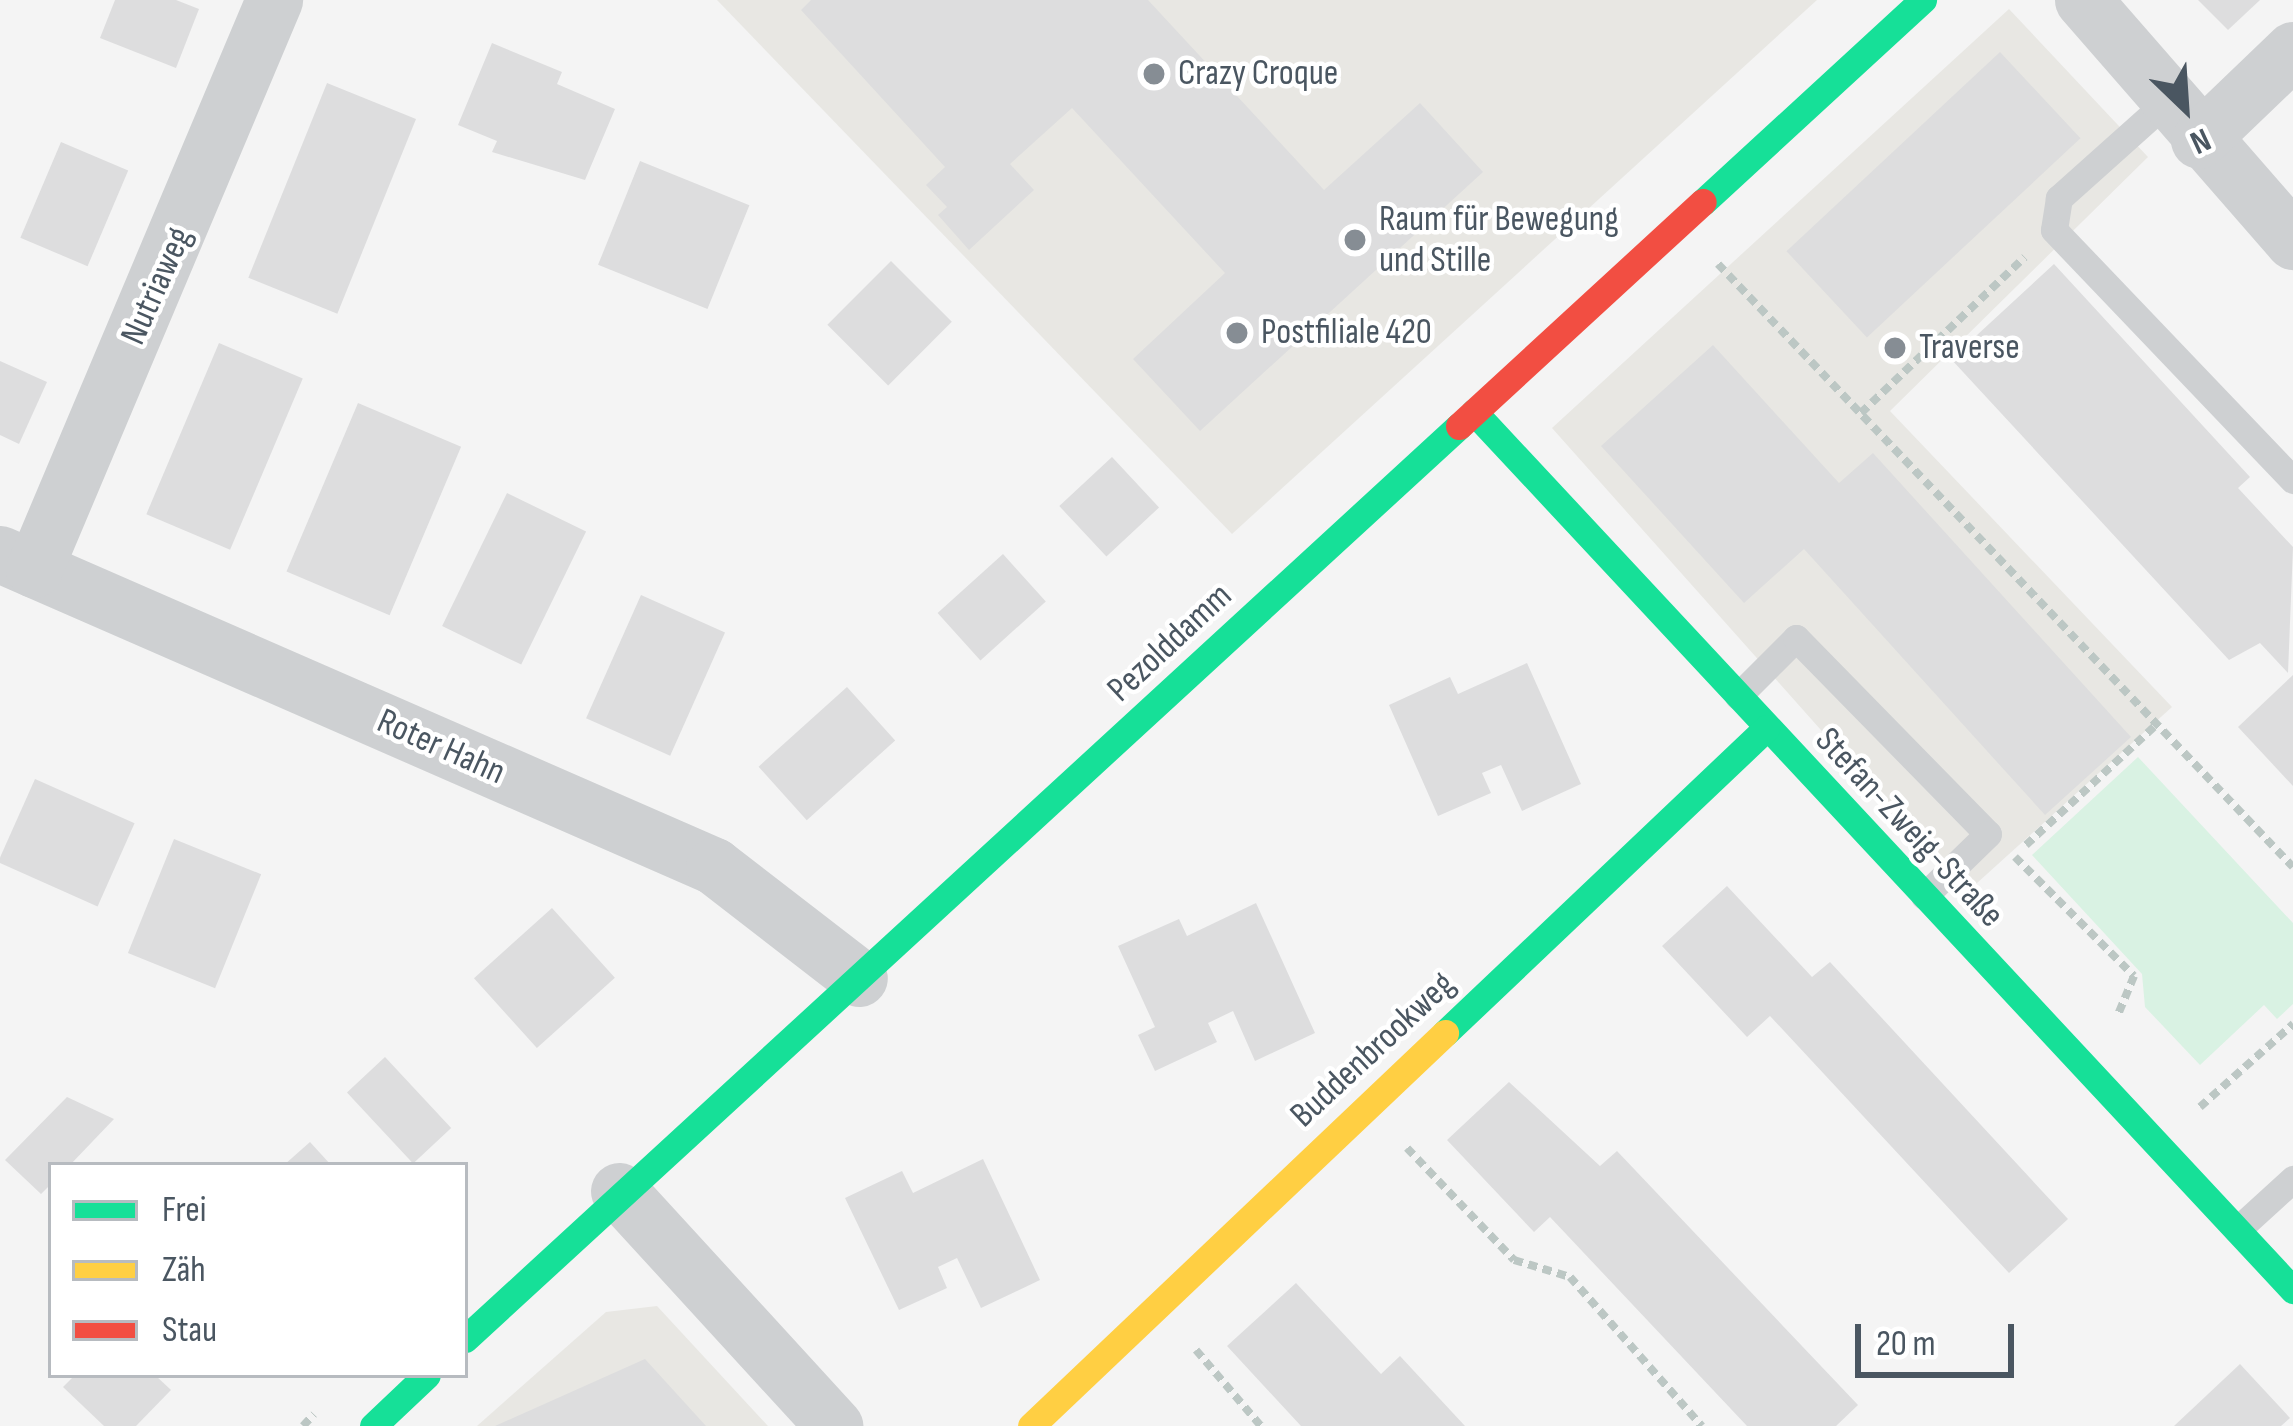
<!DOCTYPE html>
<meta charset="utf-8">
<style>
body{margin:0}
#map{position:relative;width:2293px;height:1426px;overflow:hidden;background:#f4f4f4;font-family:"Sofia Sans Condensed",sans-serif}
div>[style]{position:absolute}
.commercial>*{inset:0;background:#e8e7e3}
.green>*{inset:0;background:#d9f2e3}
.building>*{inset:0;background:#ddddde;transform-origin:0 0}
.path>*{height:8px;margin-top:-4px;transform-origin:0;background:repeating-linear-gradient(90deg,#bcc7c4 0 9px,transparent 0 15px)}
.lane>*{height:27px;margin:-13.5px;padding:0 13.5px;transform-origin:13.5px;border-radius:13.5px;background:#ced0d2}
.street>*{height:57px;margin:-28.5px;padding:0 28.5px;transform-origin:28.5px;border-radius:28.5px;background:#ced0d2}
.fast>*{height:27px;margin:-13.5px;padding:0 13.5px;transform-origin:13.5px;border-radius:13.5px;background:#16e098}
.slow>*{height:27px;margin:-13.5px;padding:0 13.5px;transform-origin:13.5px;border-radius:13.5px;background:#ffcf43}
.jam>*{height:27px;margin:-13.5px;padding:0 13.5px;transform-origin:13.5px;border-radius:13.5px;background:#f24e42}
.dots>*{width:33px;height:33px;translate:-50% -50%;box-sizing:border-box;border:6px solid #fff;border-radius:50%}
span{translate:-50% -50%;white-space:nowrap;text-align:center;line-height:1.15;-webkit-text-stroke:9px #fff;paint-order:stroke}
.poi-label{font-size:36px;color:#4a5661}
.left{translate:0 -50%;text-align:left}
.street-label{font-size:36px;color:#4a5661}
.legend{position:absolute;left:48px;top:1162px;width:420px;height:216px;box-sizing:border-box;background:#fff;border:3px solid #b7bbc0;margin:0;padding:15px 21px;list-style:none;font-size:36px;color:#4a5661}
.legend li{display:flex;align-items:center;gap:24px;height:60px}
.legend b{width:60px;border:3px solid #b7bbc0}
.north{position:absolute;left:2125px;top:48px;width:120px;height:120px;-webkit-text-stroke:9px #fff;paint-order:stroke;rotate:155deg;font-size:33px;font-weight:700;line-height:48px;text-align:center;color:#4a5661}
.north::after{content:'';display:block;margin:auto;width:42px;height:54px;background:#4a5661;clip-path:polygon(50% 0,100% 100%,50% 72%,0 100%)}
.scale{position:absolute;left:1855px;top:1324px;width:159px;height:54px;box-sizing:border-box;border:6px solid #4a5661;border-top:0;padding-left:15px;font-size:36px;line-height:42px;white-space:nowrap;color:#4a5661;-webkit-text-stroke:9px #fff;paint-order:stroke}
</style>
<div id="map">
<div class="commercial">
<i style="clip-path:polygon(717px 0,1817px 0,1232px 534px)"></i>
<i style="clip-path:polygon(2009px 9px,2148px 157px,1890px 411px,2172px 707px,1966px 893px,1552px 428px)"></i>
<i style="clip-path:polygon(657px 1306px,768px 1426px,477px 1426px,606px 1312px)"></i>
</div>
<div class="green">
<i style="clip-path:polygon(2138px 757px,2293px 923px,2293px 1004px,2277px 1019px,2264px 1005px,2200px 1065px,2145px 1007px,2142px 974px,2032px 855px)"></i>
</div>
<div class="building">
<i style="clip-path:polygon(115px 0,176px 0,199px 9px,176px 68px,100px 38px)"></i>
<i style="clip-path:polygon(811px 0,1148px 0,1324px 190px,1420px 103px,1483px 172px,1200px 431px,1133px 359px,1225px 273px,1072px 108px,1010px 164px,1034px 190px,969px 250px,938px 215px,947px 207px,926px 185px,945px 167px,801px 10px)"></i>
<i style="clip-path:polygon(2198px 0,2260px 0,2228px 30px)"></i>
<i style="clip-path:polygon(492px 43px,562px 72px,557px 84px,615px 109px,585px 180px,492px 152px,497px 141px,458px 125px)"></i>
<i style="left:2000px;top:52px;width:118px;height:292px;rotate:47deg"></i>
<i style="left:327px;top:83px;width:96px;height:210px;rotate:22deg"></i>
<i style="left:61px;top:142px;width:73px;height:104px;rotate:23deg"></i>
<i style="left:640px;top:161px;width:118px;height:112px;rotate:22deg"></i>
<i style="left:891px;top:261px;width:86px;height:90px;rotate:45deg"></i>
<i style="clip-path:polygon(2054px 264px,2250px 477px,2238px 488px,2293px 547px,2288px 673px,2260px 643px,2229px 660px,1951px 359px)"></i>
<i style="left:219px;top:343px;width:91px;height:186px;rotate:23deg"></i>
<i style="clip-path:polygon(1713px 345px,1839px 483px,1873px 453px,2131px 737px,2045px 815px,1804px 549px,1744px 603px,1601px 446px)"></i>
<i style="clip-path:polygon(0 361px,47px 382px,19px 444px,0 435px)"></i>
<i style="left:358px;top:403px;width:112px;height:183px;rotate:23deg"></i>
<i style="left:1112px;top:457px;width:69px;height:72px;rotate:47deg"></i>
<i style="left:507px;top:493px;width:88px;height:148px;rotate:26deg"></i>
<i style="left:1003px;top:554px;width:64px;height:88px;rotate:48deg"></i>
<i style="left:641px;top:595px;width:92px;height:135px;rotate:24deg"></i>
<i style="clip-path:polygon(1527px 663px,1581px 784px,1522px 811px,1501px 765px,1482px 773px,1491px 793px,1438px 816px,1389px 705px,1450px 677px,1458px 694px)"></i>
<i style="clip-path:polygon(2293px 675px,2293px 786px,2238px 727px)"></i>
<i style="left:847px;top:687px;width:72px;height:119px;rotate:48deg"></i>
<i style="left:35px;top:779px;width:109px;height:91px;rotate:24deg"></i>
<i style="left:174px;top:839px;width:94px;height:123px;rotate:22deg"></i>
<i style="clip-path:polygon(1727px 886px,1812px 977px,1830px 962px,2068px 1219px,2009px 1273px,1770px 1016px,1747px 1037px,1662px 946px)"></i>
<i style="clip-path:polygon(1256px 903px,1315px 1033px,1255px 1061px,1233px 1011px,1208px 1023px,1217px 1042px,1155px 1071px,1138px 1035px,1155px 1027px,1118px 946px,1179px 919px,1187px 936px)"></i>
<i style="left:552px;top:908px;width:94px;height:105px;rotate:48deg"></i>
<i style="left:385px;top:1057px;width:97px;height:52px;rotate:47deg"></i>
<i style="clip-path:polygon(1509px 1082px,1600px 1166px,1617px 1151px,1858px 1405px,1836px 1426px,1747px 1426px,1550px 1217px,1534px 1232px,1447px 1140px)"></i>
<i style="clip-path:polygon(67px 1097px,114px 1119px,70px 1165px,51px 1165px,51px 1184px,41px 1194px,5px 1160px)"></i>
<i style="clip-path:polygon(310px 1142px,331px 1165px,284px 1165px)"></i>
<i style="clip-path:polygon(983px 1159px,1040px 1280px,981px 1308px,957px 1258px,938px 1267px,947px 1288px,899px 1310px,845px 1198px,902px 1171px,913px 1193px)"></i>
<i style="clip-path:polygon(1296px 1283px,1381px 1374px,1400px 1356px,1465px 1426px,1301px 1426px,1227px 1346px)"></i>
<i style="clip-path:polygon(645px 1359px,706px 1426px,495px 1426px)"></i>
<i style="clip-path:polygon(2240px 1364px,2290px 1418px,2281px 1426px,2174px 1426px)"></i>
<i style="clip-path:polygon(75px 1375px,155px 1375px,171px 1390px,136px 1426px,104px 1426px,63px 1387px)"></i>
</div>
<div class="path">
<i style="left:1718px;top:264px;width:833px;rotate:46.36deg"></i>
<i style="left:1861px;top:413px;width:226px;rotate:-43.6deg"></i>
<i style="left:2026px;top:845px;width:178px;rotate:-42.7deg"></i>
<i style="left:2015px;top:857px;width:168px;rotate:45deg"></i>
<i style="left:2134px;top:976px;width:44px;rotate:112.5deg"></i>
<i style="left:2200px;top:1107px;width:125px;rotate:-41.7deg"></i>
<i style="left:1407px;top:1148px;width:155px;rotate:46.3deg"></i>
<i style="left:1514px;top:1260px;width:59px;rotate:16.9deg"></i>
<i style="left:1570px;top:1277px;width:199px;rotate:48.5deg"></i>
<i style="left:1196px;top:1350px;width:100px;rotate:49.5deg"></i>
<i style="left:303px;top:1426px;width:16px;rotate:-47deg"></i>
</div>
<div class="lane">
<i style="left:2172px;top:97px;width:152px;rotate:138.2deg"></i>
<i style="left:2059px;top:198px;width:32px;rotate:99deg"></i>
<i style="left:2054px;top:230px;width:346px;rotate:46.3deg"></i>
<i style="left:1738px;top:696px;width:82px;rotate:-45deg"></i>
<i style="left:1796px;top:638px;width:274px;rotate:45.6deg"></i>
<i style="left:1988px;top:834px;width:89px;rotate:135.9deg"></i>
<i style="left:2237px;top:1230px;width:76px;rotate:-42.3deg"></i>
</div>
<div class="street">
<i style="left:2083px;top:0;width:320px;rotate:48.9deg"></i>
<i style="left:2199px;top:140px;width:130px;rotate:-43.8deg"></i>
<i style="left:0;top:554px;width:779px;rotate:23.6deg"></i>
<i style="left:714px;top:866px;width:183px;rotate:37.7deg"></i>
<i style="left:34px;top:569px;width:618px;rotate:-67.13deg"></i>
<i style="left:619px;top:1191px;width:319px;rotate:47.5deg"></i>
</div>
<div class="fast">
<i style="left:1703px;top:202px;width:299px;rotate:-42.6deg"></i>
<i style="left:1474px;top:412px;width:1201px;rotate:46.99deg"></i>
<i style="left:1445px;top:1033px;width:443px;rotate:-43.5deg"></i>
<i style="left:465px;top:1339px;width:1350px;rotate:-42.57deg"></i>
<i style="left:373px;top:1426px;width:74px;rotate:-43.4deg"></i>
</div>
<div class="slow">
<i style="left:1031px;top:1426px;width:571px;rotate:-43.51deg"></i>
</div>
<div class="jam">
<i style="left:1459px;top:426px;width:331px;rotate:-42.6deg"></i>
</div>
<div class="dots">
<i style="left:1154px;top:74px;background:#868d94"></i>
<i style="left:1355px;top:240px;background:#868d94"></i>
<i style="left:1237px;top:333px;background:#868d94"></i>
<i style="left:1895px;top:348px;background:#868d94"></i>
</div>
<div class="poi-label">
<span class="left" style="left:1178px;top:74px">Crazy Croque</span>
<span class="left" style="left:1379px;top:240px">Raum für Bewegung<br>und Stille</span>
<span class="left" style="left:1261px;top:333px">Postfiliale 420</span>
<span class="left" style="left:1919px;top:348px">Traverse</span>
</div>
<div class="street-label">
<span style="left:157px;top:286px;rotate:-66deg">Nutriaweg</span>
<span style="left:1170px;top:643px;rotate:-43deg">Pezolddamm</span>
<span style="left:441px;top:747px;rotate:24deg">Roter Hahn</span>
<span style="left:1909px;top:828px;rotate:47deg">Stefan-Zweig-Straße</span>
<span style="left:1373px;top:1050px;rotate:-43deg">Buddenbrookweg</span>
</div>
<ul class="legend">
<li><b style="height:15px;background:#16e098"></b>Frei</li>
<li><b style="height:15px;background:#ffcf43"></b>Zäh</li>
<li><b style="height:15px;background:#f24e42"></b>Stau</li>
</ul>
<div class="north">N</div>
<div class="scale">20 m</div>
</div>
